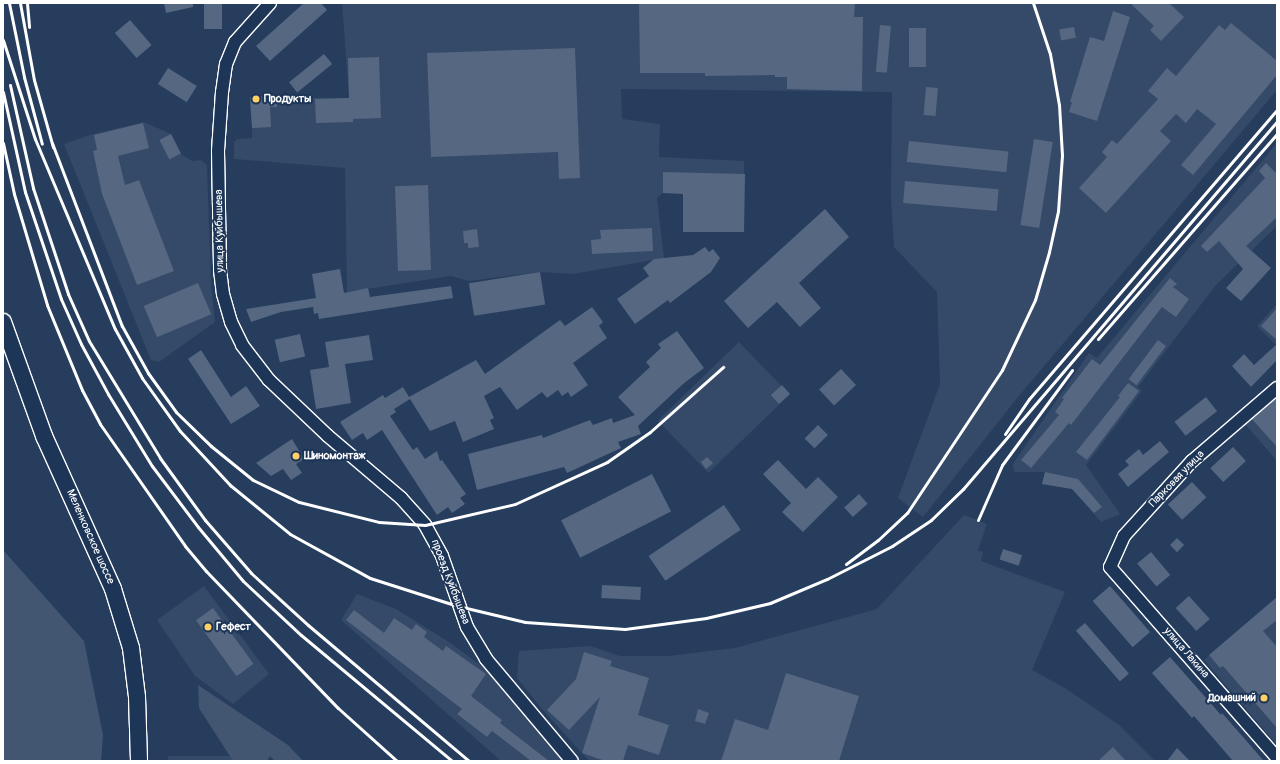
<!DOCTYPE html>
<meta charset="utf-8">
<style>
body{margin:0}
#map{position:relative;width:1280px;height:764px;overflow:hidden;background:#263d5e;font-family:Pangolin,sans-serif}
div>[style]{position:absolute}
.built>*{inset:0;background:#344a68;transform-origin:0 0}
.green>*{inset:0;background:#425672}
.building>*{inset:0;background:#556781;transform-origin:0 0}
.roads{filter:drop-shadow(1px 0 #fff) drop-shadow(-1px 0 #fff) drop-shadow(0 1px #fff) drop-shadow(0 -1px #fff)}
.minor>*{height:12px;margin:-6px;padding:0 6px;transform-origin:6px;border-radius:6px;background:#1d3557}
.major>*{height:16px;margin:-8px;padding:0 8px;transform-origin:8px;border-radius:8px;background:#1d3557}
.rail>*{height:3px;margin:-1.5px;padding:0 1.5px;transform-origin:1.5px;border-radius:1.5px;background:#fff}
.dots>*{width:11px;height:11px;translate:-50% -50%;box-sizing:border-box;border:2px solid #1d3557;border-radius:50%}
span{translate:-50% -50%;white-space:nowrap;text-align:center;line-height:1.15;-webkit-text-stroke:4px #1d3557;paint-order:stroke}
.poi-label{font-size:11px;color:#fff;font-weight:700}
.left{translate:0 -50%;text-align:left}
.right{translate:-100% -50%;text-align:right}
.street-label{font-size:11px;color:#fff}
.frame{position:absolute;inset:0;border:4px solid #fff;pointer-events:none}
</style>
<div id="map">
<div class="built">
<i style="clip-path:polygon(342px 3px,1277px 3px,1277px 90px,1018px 397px,923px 517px,898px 498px,940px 384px,937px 292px,894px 247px,891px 198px,892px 92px,621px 89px,622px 119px,660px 124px,659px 157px,744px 161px,744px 195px,663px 193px,657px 198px,664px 258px,573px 274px,540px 272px,469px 281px,451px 276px,347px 292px,345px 168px,234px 159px,234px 142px,237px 139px,252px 138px,252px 128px,255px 125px,251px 121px,250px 97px,349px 98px)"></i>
<i style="clip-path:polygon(144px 122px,171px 134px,181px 154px,192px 161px,201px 160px,207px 165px,211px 285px,215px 322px,159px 362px,151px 360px,64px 144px,93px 134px)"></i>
<i style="clip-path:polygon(1277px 143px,1277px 226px,1216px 285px,1138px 387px,1142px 391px,1086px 465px,1120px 514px,1101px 522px,1072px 489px,1042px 484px,1045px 472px,1014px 472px,1013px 464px,1089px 353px,1097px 358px)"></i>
<i style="clip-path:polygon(1277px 304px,1277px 346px,1257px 326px)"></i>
<i style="left:739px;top:342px;width:73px;height:113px;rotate:46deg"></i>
<i style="clip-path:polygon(1277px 395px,1277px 461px,1245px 424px)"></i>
<i style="clip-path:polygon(964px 515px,987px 524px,978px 550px,983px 552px,981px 561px,1065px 592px,1032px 670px,1065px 688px,1119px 725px,1155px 761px,589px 761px,542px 709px,517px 678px,519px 651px,590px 646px,620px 656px,668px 656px,735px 648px,877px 609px)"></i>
<i style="clip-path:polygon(204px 586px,269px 674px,233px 704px,195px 676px,157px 620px)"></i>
<i style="clip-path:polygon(357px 594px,396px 609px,452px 644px,491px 673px,563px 761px,501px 761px,341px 620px)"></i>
<i style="clip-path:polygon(1277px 597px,1277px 745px,1204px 660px)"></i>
<i style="left:168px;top:756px;width:72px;height:5px"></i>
</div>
<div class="green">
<i style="clip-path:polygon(3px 550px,84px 641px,103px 735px,101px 761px,3px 761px)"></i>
<i style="clip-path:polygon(198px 685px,288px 745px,303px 761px,275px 761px,270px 756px,267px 761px,233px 761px,199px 708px)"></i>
</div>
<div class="building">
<i style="clip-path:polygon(164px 3px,193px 3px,193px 7px,166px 13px)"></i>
<i style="left:204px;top:3px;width:18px;height:26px"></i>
<i style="clip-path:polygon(304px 3px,321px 3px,327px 10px,270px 61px,256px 46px)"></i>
<i style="clip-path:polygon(639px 3px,855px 3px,854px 17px,863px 17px,862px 91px,787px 89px,787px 77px,775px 77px,775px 75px,705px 76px,705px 73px,640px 73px)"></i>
<i style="clip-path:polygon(1130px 3px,1169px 3px,1184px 17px,1161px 41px,1150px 30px,1154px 26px)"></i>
<i style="clip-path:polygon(1113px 11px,1130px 17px,1097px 121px,1069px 112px,1072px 102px,1070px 102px,1090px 37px,1104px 41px)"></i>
<i style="left:130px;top:20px;width:33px;height:20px;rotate:49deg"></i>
<i style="clip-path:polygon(1231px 23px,1277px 61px,1277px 75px,1193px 175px,1181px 165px,1216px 124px,1197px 109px,1186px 123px,1176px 114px,1160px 131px,1171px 141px,1106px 213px,1079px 188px,1107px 157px,1102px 152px,1112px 140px,1117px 144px,1158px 99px,1148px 91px,1167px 68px,1176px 76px,1219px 25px,1225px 30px)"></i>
<i style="left:880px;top:25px;width:11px;height:47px;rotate:5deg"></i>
<i style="left:1074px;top:27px;width:11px;height:15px;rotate:80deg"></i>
<i style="left:909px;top:28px;width:17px;height:39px"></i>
<i style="clip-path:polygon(575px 48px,580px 178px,559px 179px,558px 152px,431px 157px,427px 53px)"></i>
<i style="left:324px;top:54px;width:13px;height:45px;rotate:51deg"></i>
<i style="clip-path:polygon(379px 57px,381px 118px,353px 119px,353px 122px,316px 123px,315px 99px,349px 98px,348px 58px)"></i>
<i style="left:168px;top:68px;width:34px;height:19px;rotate:32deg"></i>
<i style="left:926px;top:87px;width:12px;height:28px;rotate:5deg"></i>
<i style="clip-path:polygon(277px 96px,277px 107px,270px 107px,271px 127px,252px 128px,250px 97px)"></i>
<i style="clip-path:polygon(143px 123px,149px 148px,118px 156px,125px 185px,139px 180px,174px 271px,137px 285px,102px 194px,93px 151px,97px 150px,94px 135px)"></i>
<i style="left:171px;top:134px;width:22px;height:13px;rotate:63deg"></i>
<i style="left:1034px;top:139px;width:19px;height:87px;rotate:9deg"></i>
<i style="left:909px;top:141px;width:100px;height:21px;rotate:6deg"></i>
<i style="clip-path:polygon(1266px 163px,1277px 174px,1277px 217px,1246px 246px,1271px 268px,1241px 301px,1226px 288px,1243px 269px,1219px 241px,1207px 252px,1201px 246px,1265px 178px,1259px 171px)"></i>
<i style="clip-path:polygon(663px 172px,745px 174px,744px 232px,683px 232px,683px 194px,663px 193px)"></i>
<i style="left:905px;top:181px;width:94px;height:22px;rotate:5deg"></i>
<i style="left:428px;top:185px;width:85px;height:33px;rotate:88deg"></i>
<i style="clip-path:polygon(825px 209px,849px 237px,799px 283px,821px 308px,800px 327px,777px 302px,748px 328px,724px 301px)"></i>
<i style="clip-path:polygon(652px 228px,653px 251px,592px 254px,591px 240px,601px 239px,600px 230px)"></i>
<i style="clip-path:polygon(477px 229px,479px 247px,468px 248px,468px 243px,464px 243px,463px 231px)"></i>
<i style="clip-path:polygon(705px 247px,709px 252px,713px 249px,720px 258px,711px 272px,670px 303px,668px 300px,635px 324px,617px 299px,649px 276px,643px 268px,654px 259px,693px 255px)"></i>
<i style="clip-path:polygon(340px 269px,344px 293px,368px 288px,370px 297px,451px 286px,453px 298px,319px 319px,318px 313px,314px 314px,313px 307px,281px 312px,251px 322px,246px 309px,316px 298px,312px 274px)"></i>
<i style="left:540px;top:272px;width:33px;height:72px;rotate:81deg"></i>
<i style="clip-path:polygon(1170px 278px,1177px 284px,1173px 287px,1189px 299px,1176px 317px,1162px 307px,1071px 425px,1069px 423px,1031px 468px,1021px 460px,1059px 415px,1055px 412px,1064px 399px,1062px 398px,1092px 359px,1100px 365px)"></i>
<i style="left:198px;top:283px;width:34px;height:59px;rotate:67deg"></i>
<i style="clip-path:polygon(592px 307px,603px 322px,599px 326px,607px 338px,573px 363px,588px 385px,571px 397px,568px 392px,562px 396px,558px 390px,547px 398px,542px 392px,517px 410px,500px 387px,484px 396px,494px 418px,490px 420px,494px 429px,463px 442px,455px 421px,430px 431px,410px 399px,394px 409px,396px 412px,390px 416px,413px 450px,417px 447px,425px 459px,437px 451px,440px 461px,442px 460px,466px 494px,460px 498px,465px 504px,452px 513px,448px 507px,437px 515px,382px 430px,367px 440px,363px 433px,352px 440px,340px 422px,383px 395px,385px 398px,403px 387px,409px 397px,476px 360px,485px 374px,560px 320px,565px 326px)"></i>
<i style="clip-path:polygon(1277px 308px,1277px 340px,1261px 326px)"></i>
<i style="clip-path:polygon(677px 331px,704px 368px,683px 384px,638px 426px,641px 434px,618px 442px,621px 448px,567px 473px,564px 467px,477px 490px,468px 454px,542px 435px,543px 438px,590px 420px,593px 425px,612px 418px,613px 423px,635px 415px,618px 397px,650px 367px,646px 362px,661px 348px,658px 344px)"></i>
<i style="left:300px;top:334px;width:23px;height:26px;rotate:77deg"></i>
<i style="clip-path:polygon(369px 335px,373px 360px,345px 364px,351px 403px,316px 409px,310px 370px,329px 367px,325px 342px)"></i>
<i style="left:1158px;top:340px;width:10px;height:49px;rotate:37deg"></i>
<i style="clip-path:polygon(1277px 344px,1277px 360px,1251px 387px,1232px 366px,1244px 354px,1254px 365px)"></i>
<i style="clip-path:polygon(201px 350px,231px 397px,246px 386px,260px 406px,231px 424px,188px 359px)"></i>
<i style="left:841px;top:369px;width:22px;height:30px;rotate:47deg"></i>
<i style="clip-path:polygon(1128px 383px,1139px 391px,1087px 460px,1076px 452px,1120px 397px,1118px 396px)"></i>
<i style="left:782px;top:385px;width:12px;height:15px;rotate:48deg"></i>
<i style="left:1206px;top:397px;width:18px;height:40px;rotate:52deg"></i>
<i style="clip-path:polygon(1277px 398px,1277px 447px,1252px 419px)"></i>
<i style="left:818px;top:425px;width:14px;height:19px;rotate:45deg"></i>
<i style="clip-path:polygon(292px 439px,304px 459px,296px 464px,302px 473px,291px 480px,283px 469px,271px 476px,256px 463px)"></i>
<i style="clip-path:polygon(1160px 441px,1169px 452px,1128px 487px,1118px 474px,1129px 465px,1125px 461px,1139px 449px,1143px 455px)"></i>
<i style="left:1233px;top:447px;width:19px;height:31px;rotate:47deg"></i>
<i style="clip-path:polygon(707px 457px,713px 463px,706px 469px,701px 462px)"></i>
<i style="clip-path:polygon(778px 460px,806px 489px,818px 477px,838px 497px,803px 532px,782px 512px,791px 503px,763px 474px)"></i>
<i style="clip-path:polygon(1045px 472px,1078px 479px,1102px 507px,1094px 513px,1072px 489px,1042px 484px)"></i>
<i style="left:652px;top:474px;width:42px;height:102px;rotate:63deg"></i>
<i style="left:1192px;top:482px;width:21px;height:33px;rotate:47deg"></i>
<i style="left:859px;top:494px;width:13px;height:20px;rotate:48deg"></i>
<i style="left:724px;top:505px;width:30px;height:91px;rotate:56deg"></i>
<i style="left:1177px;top:538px;width:10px;height:10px;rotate:45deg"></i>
<i style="left:1003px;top:549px;width:20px;height:11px;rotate:18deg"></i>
<i style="left:1151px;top:552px;width:30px;height:18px;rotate:50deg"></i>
<i style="left:602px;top:585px;width:39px;height:13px;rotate:3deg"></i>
<i style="left:1110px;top:586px;width:61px;height:23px;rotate:49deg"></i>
<i style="left:1189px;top:596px;width:31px;height:18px;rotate:48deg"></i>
<i style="clip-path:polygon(1277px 597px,1277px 620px,1263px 631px,1277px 647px,1277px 728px,1223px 666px,1220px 668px,1209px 655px)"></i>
<i style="left:213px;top:608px;width:69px;height:21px;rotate:54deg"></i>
<i style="clip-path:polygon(354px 610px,384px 633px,394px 618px,412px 630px,416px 624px,427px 632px,424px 637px,443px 651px,446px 646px,486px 674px,471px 696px,502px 720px,500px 723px,549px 761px,531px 761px,492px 731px,487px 737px,457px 714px,462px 709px,346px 620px)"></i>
<i style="left:1085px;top:623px;width:67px;height:12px;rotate:49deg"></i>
<i style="clip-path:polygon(584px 652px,612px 661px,610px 666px,649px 678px,638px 715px,669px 725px,659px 755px,628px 745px,623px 761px,605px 761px,582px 753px,600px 697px,569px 730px,547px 710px,576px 679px)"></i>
<i style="clip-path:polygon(1170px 657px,1221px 715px,1222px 713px,1264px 761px,1233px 761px,1194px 716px,1192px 718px,1152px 673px)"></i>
<i style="clip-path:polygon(786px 673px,859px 696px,839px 761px,721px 761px,735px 719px,768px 730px)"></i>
<i style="clip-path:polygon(698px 709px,709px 713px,705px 724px,695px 721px)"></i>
<i style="clip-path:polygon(1113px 747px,1126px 761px,1098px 761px)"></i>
<i style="clip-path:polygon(1177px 748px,1190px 761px,1167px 761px)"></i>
</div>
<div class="roads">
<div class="minor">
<i style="left:270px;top:3px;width:52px;rotate:131.9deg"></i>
<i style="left:235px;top:42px;width:24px;rotate:112deg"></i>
<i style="left:226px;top:64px;width:28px;rotate:98deg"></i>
<i style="left:222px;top:92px;width:59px;rotate:93.9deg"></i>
<i style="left:218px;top:151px;width:119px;rotate:89deg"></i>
<i style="left:220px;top:270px;width:24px;rotate:83deg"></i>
<i style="left:223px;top:294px;width:29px;rotate:74deg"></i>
<i style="left:231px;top:322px;width:25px;rotate:64deg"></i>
<i style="left:242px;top:345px;width:44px;rotate:52.4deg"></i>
<i style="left:269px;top:380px;width:81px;rotate:43.5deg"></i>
<i style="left:328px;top:436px;width:96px;rotate:40.3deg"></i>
<i style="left:401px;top:498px;width:36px;rotate:48deg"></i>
<i style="left:425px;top:525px;width:35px;rotate:61deg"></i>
<i style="left:442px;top:556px;width:75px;rotate:70.6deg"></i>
<i style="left:467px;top:627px;width:37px;rotate:59deg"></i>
<i style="left:486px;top:659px;width:133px;rotate:49.9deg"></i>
<i style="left:1277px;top:388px;width:112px;rotate:139.3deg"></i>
<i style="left:1192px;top:461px;width:101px;rotate:132.2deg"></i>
<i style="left:1124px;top:536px;width:34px;rotate:114deg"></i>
<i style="left:1110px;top:567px;width:254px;rotate:48.8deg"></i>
</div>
<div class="major">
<i style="left:3px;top:322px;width:121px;rotate:70.2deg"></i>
<i style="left:44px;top:436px;width:168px;rotate:65.7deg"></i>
<i style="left:113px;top:589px;width:62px;rotate:73deg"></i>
<i style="left:131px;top:648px;width:49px;rotate:83deg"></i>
<i style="left:137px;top:697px;width:64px;rotate:88.2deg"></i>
</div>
</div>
<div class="rail">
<i style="left:9px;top:3px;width:76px;rotate:78.5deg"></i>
<i style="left:24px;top:77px;width:69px;rotate:75deg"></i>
<i style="left:20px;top:3px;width:78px;rotate:79.7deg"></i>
<i style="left:34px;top:80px;width:70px;rotate:74.2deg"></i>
<i style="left:27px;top:3px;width:24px;rotate:85deg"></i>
<i style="left:3px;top:40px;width:104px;rotate:72.1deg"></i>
<i style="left:35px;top:139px;width:206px;rotate:67.2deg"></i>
<i style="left:115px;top:329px;width:56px;rotate:61.1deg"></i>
<i style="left:142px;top:378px;width:65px;rotate:54.4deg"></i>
<i style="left:180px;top:431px;width:74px;rotate:47.2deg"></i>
<i style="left:230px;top:485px;width:77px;rotate:39.2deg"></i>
<i style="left:290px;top:534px;width:91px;rotate:28.8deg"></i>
<i style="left:370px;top:578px;width:92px;rotate:17.7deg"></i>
<i style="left:458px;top:606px;width:69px;rotate:13.4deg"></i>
<i style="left:525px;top:622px;width:100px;rotate:4deg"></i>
<i style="left:625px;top:629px;width:82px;rotate:-7.7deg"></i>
<i style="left:706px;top:618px;width:66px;rotate:-13.2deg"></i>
<i style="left:770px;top:603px;width:62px;rotate:-22.8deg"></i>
<i style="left:827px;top:579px;width:73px;rotate:-26.9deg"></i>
<i style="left:892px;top:546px;width:47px;rotate:-33.7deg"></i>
<i style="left:931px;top:520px;width:45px;rotate:-44.1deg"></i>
<i style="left:963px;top:489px;width:483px;rotate:-49.5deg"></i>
<i style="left:10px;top:85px;width:106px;rotate:77.4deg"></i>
<i style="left:33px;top:188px;width:112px;rotate:71.7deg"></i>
<i style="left:68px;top:294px;width:51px;rotate:65.9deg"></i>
<i style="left:89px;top:341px;width:137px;rotate:58.7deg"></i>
<i style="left:160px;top:458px;width:77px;rotate:54deg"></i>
<i style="left:205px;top:520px;width:70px;rotate:49deg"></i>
<i style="left:251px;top:573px;width:77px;rotate:42.4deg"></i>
<i style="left:308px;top:625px;width:211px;rotate:40.2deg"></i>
<i style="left:3px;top:92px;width:102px;rotate:77.6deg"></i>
<i style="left:25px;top:192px;width:113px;rotate:71.4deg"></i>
<i style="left:61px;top:299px;width:49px;rotate:66deg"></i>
<i style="left:81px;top:344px;width:57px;rotate:61.6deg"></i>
<i style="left:108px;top:394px;width:84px;rotate:58.6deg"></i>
<i style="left:152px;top:466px;width:76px;rotate:53deg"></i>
<i style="left:198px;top:527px;width:70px;rotate:50.2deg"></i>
<i style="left:243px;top:581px;width:79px;rotate:43deg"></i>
<i style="left:301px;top:635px;width:197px;rotate:39.8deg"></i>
<i style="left:3px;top:143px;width:52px;rotate:77.8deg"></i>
<i style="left:14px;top:194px;width:116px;rotate:73.4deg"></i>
<i style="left:47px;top:305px;width:92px;rotate:67.6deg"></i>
<i style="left:82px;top:390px;width:38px;rotate:62deg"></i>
<i style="left:100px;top:424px;width:149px;rotate:55.1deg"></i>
<i style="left:185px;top:546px;width:33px;rotate:50deg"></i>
<i style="left:206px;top:571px;width:190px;rotate:46.1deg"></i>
<i style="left:338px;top:708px;width:79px;rotate:41.9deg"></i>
<i style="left:52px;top:143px;width:196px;rotate:69.1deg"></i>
<i style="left:122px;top:326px;width:54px;rotate:61deg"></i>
<i style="left:148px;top:373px;width:48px;rotate:54.3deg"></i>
<i style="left:176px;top:412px;width:49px;rotate:44.2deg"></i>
<i style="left:211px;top:446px;width:54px;rotate:39deg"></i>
<i style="left:253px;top:480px;width:51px;rotate:25.6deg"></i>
<i style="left:299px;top:502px;width:82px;rotate:14deg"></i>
<i style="left:379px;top:522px;width:46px;rotate:3.7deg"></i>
<i style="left:425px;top:525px;width:92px;rotate:-13.1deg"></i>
<i style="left:515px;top:504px;width:101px;rotate:-24.5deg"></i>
<i style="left:607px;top:462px;width:52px;rotate:-34.9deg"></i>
<i style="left:650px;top:432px;width:98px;rotate:-41.7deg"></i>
<i style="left:1098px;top:339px;width:272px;rotate:-48.9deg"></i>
<i style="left:1005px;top:434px;width:42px;rotate:-55.6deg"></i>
<i style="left:1029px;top:399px;width:381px;rotate:-49.4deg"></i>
<i style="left:978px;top:520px;width:60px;rotate:-66.4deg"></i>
<i style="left:1002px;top:465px;width:118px;rotate:-53.6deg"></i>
<i style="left:846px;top:564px;width:40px;rotate:-37deg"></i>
<i style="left:878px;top:540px;width:40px;rotate:-43deg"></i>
<i style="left:907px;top:513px;width:172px;rotate:-56.4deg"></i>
<i style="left:1002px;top:370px;width:77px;rotate:-64.8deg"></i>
<i style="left:1035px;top:300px;width:50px;rotate:-73.7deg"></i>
<i style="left:1049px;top:252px;width:42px;rotate:-77.6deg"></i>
<i style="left:1058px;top:211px;width:56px;rotate:-85.9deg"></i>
<i style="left:1062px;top:155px;width:50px;rotate:-93.4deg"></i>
<i style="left:1059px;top:105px;width:52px;rotate:-100deg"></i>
<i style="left:1050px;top:54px;width:54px;rotate:-108.4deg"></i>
</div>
<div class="dots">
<i style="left:256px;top:99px;background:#ffd166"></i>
<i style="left:296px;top:456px;background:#ffd166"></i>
<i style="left:208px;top:627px;background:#ffd166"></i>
<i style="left:1264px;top:698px;background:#ffd166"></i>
</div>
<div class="poi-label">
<span class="left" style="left:264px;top:99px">Продукты</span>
<span class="left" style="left:304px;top:456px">Шиномонтаж</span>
<span class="left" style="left:216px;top:627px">Гефест</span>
<span class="right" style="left:1256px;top:698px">Домашний</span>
</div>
<div class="street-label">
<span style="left:220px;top:231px;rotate:-91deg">улица Куйбышева</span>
<span style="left:1177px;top:479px;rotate:-46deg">Парковая улица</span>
<span style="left:90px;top:537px;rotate:66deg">Меленковское шоссе</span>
<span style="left:450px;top:582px;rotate:69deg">проезд Куйбышева</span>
<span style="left:1186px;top:653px;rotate:49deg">улица Лакина</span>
</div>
<div class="frame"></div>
</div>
